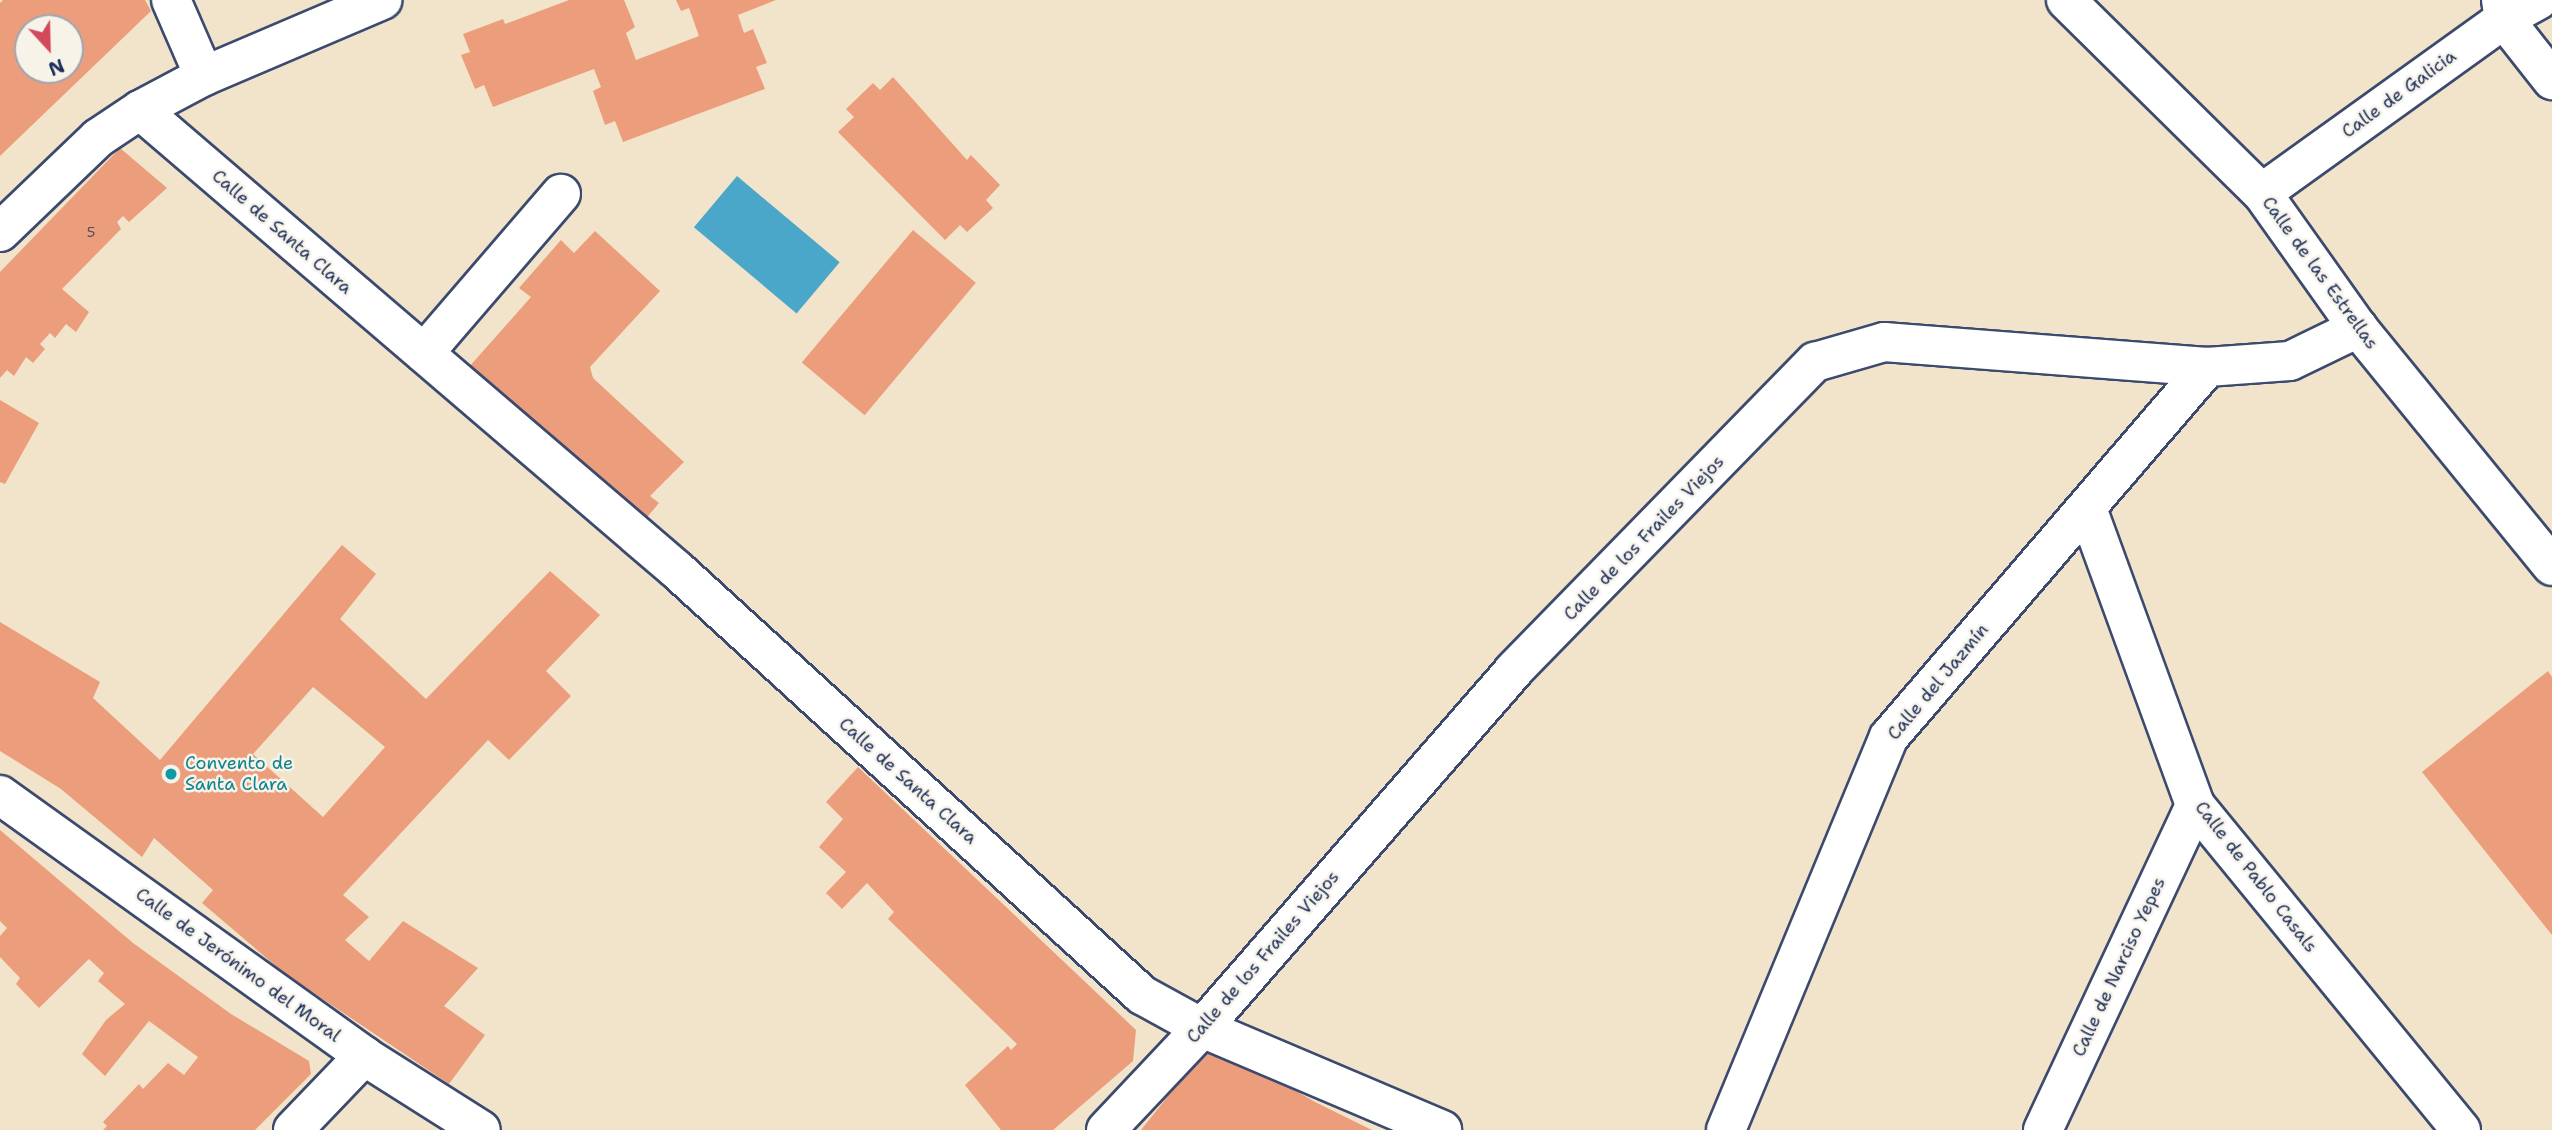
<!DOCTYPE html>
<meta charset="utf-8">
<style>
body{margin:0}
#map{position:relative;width:2552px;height:1130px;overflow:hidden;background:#f1e4ca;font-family:"Shantell Sans",sans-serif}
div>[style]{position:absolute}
.water>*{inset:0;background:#4ba7c9;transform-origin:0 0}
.building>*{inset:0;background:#ec9d7b;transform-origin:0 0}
.roads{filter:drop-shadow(2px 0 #3b4a6e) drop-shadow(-2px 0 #3b4a6e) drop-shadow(0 2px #3b4a6e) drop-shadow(0 -2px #3b4a6e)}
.street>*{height:38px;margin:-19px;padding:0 19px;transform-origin:19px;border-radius:19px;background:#fff}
.dots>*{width:19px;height:19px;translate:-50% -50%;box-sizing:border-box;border:4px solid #f7f3e8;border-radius:50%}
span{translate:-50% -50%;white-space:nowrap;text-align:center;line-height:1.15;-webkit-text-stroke:5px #f7f3e8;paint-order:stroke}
.number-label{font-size:14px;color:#4f4a65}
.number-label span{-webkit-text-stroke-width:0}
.street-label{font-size:18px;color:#1b2f5e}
.culture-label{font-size:18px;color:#0d838f}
.left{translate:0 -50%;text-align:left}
.north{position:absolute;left:14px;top:14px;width:70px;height:70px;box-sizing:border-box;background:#f7f3e8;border:2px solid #9fa5b1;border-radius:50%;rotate:158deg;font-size:19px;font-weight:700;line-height:28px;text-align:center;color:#1b2f5e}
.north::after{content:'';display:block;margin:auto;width:24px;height:32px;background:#d1495b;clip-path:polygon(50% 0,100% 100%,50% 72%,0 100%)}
</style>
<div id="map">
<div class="water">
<i style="left:737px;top:176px;width:134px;height:67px;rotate:40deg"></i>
</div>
<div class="building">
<i style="clip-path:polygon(evenodd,3px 0,145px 0,151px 11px,0 156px,0 3px,3px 0,28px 28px,70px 28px,70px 70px,28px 70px,28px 28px)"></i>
<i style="clip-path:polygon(569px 0,624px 0,635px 27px,626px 33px,636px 60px,699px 36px,689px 8px,681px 11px,676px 0,776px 0,738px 15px,744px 33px,753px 29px,767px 63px,756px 67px,765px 89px,623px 142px,615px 121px,605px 125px,593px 91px,601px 87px,594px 69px,493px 107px,484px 85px,475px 89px,461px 55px,470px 52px,463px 34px,503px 19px,505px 24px)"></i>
<i style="clip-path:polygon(893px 77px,967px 160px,971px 155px,1000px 185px,986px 200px,993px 208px,967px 232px,960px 225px,945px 240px,838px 132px,854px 117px,846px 109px,873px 83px,880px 90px)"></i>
<i style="clip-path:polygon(120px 148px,167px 188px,129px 222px,123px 216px,117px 222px,121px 229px,62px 289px,89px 312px,76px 332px,66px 324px,55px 338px,50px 333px,40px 344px,45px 349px,33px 363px,26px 357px,14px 376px,7px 370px,0 378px,0 272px)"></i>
<i style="left:913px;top:230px;width:82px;height:173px;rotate:40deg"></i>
<i style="clip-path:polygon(595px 231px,660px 291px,590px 367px,593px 378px,684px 462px,650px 496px,659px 503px,643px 522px,469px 367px,531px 297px,519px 288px,561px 240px,574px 253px)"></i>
<i style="clip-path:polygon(0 400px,39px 423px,5px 484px,0 482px)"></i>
<i style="clip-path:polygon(evenodd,342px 545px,376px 574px,340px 619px,426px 699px,550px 571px,600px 615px,546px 671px,571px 696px,509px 760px,488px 740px,343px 895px,369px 917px,345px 940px,369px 961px,403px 921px,478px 968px,444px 1006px,485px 1035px,449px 1084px,284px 973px,202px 903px,213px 890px,154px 838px,142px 857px,61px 789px,0 751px,0 622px,100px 682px,93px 698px,160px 760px,342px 545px,313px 687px,385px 747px,323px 817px,253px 754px,313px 687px)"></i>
<i style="clip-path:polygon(2548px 671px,2552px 677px,2552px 935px,2422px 772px)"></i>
<i style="clip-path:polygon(858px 767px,1136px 1030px,1133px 1061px,1053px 1130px,1001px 1130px,965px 1085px,1008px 1046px,1011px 1050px,1017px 1044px,888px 919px,894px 912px,867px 883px,842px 909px,826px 893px,846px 872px,819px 847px,843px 819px,826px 802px)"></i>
<i style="clip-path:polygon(0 830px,133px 943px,231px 1014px,309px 1061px,311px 1074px,255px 1130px,103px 1130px,107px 1126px,103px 1122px,139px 1084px,143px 1089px,168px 1063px,184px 1075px,198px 1057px,149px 1021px,105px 1076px,82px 1054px,106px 1020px,125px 1004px,98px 981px,104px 973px,89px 959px,39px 1008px,16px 984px,20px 978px,0 957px,0 936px,7px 928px,0 921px)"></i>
<i style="clip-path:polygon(1211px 1042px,1315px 1102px,1372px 1130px,1141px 1130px)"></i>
</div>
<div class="roads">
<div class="street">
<i style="left:171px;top:0;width:83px;rotate:66.5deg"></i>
<i style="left:2066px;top:0;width:275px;rotate:44.6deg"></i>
<i style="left:2262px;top:193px;width:166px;rotate:54.6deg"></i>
<i style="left:2358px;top:328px;width:307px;rotate:50.8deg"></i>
<i style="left:2501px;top:0;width:19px;rotate:81deg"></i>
<i style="left:2504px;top:19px;width:78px;rotate:51.8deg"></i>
<i style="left:140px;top:110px;width:708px;rotate:40.59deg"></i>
<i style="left:678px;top:571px;width:629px;rotate:42.42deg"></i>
<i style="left:1142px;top:995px;width:68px;rotate:28.8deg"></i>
<i style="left:1202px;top:1028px;width:261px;rotate:23deg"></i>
<i style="left:2262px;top:193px;width:298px;rotate:-35.7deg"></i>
<i style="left:2504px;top:19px;width:39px;rotate:-29deg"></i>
<i style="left:0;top:232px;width:136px;rotate:-43.8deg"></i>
<i style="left:98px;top:138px;width:50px;rotate:-33.7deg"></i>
<i style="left:140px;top:110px;width:72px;rotate:-28deg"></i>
<i style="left:204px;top:76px;width:194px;rotate:-23.1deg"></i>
<i style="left:424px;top:353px;width:210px;rotate:-49.3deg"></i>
<i style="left:2087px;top:508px;width:316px;rotate:70deg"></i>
<i style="left:2195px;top:805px;width:420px;rotate:50.7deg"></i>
<i style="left:0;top:795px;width:448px;rotate:35.6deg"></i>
<i style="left:364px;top:1056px;width:138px;rotate:32.3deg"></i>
<i style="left:293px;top:1130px;width:103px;rotate:-46.2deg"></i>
<i style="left:1106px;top:1130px;width:140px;rotate:-46.7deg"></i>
<i style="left:1202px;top:1028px;width:475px;rotate:-48.9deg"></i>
<i style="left:1514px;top:670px;width:431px;rotate:-45.7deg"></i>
<i style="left:1815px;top:362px;width:72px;rotate:-16.2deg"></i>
<i style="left:1884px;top:342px;width:324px;rotate:4.4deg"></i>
<i style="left:2207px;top:367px;width:83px;rotate:-4.1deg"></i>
<i style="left:2290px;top:361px;width:76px;rotate:-25.9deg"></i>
<i style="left:1726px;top:1130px;width:425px;rotate:-67.5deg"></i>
<i style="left:1889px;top:737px;width:488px;rotate:-49.3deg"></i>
<i style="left:2043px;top:1130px;width:359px;rotate:-64.9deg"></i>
</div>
</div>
<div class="dots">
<i style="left:171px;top:774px;background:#0f9aa8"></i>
</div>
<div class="number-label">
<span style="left:91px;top:232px">5</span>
</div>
<div class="street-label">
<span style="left:2399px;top:94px;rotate:-36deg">Calle de Galicia</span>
<span style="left:282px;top:232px;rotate:41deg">Calle de Santa Clara</span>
<span style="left:2320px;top:273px;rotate:54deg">Calle de las Estrellas</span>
<span style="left:1644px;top:538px;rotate:-46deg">Calle de los Frailes Viejos</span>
<span style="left:1938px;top:682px;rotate:-50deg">Calle del Jazmín</span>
<span style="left:908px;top:781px;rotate:42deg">Calle de Santa Clara</span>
<span style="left:2256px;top:877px;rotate:52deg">Calle de Pablo Casals</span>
<span style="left:1263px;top:957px;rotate:-49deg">Calle de los Frailes Viejos</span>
<span style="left:238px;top:965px;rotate:36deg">Calle de Jerónimo del Moral</span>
<span style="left:2119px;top:967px;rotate:-65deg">Calle de Narciso Yepes</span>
</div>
<div class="culture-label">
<span class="left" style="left:185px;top:774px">Convento de<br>Santa Clara</span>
</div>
<div class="north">N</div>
</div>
